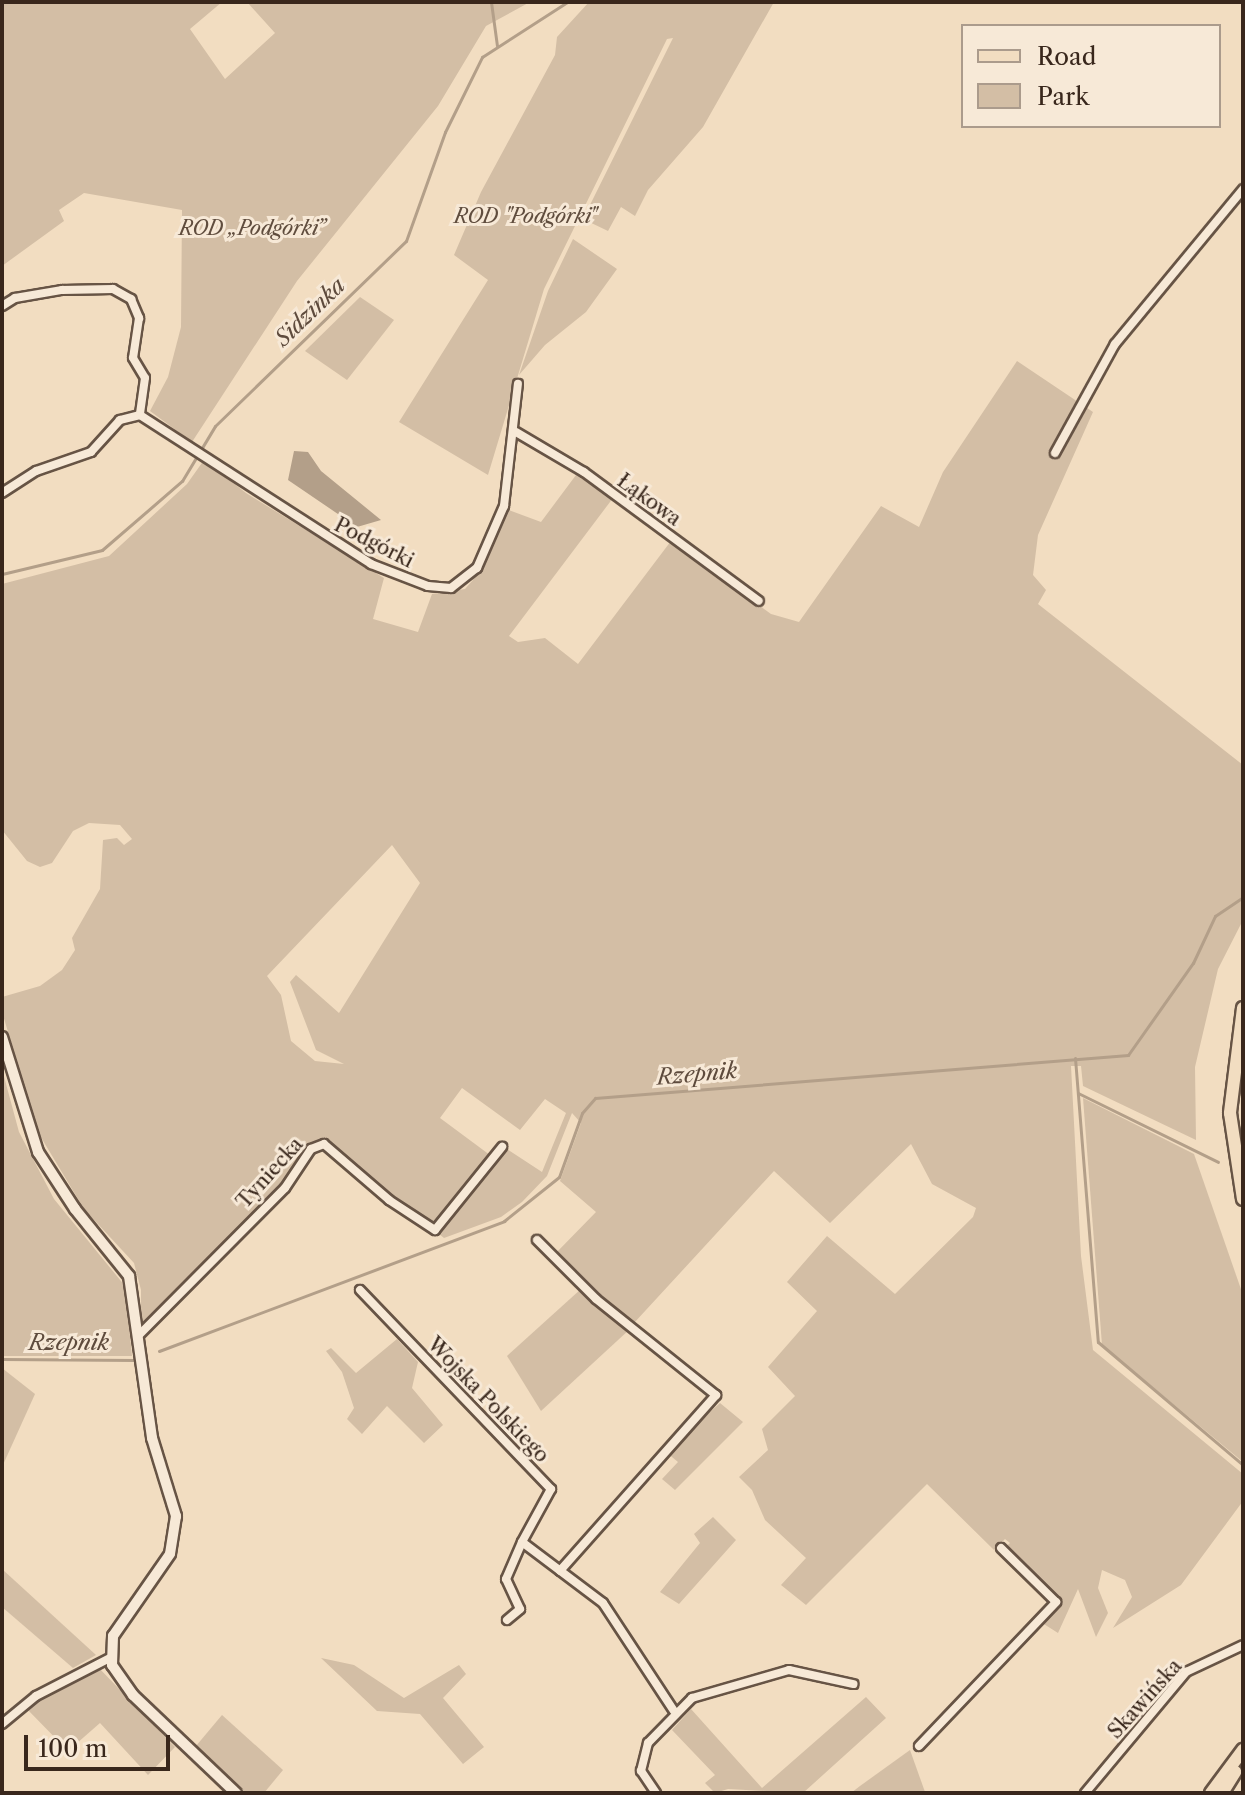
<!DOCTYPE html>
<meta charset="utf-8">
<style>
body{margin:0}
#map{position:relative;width:1245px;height:1795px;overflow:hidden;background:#f2ddc1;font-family:"Libre Caslon Text",serif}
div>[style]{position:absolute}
.green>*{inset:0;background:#d3bea5}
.water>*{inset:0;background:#b39f89}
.stream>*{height:3px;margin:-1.5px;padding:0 1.5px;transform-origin:1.5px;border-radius:1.5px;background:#b39f89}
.roads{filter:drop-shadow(2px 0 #675445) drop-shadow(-2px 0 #675445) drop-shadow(0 2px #675445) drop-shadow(0 -2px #675445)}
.minor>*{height:8px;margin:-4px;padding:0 4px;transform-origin:4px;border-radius:4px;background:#f7e9d7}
.tertiary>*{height:10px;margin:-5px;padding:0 5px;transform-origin:5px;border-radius:5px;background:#f7e9d7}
.primary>*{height:12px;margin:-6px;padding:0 6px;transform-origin:6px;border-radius:6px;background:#f2ddc1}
span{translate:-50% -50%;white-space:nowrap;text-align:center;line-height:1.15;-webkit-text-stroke:6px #f7e9d7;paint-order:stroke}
.park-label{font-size:20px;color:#604d3e;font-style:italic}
.street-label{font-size:20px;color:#39271c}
.water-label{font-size:22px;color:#5e4b3d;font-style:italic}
.frame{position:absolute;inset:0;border:4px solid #39271c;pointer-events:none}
.legend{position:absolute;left:961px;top:24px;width:260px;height:104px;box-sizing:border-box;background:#f7e9d7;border:2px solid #ab9b8c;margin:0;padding:10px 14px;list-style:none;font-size:24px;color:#39271c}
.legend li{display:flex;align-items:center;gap:16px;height:40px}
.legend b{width:40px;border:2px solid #ab9b8c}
.scale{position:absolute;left:24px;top:1735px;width:146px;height:36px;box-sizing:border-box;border:4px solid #39271c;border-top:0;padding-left:10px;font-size:24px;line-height:28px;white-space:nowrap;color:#39271c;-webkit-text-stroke:6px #f7e9d7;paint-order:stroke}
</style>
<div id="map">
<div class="green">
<i style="clip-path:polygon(2px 2px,222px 2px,190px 29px,225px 79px,275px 33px,247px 2px,530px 2px,486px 26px,438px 106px,297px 281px,192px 442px,150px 411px,168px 377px,181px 327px,182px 210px,84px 193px,59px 210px,64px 221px,2px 266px)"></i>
<i style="clip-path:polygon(589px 2px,774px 2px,703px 127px,648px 190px,635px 216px,621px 207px,608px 231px,583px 219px,673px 38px,667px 39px,544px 289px,488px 475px,399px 422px,488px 280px,454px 255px,481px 192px,555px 55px,557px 37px)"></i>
<i style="clip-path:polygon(573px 239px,617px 269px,586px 312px,545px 345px,519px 375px,548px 291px)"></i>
<i style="clip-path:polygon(360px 297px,394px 320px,347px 380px,305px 351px)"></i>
<i style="clip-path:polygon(evenodd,1017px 361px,1093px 412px,1038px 535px,1033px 575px,1046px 590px,1038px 604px,1243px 765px,1243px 920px,1218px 969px,1195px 1067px,1196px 1140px,1083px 1086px,1081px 1066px,1071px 1066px,1081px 1256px,1093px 1350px,1243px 1474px,1243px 1501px,1181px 1585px,1113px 1628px,1132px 1597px,1125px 1580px,1102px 1570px,1098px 1588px,1108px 1613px,1096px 1637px,1078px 1589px,1058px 1633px,1036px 1619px,1050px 1602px,998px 1554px,1010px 1543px,1005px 1539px,994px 1550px,927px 1484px,806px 1605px,781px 1585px,806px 1558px,765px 1520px,752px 1490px,739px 1477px,768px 1450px,762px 1429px,795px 1396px,768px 1367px,817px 1311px,787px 1282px,827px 1236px,895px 1294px,973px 1217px,976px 1208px,932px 1184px,911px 1144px,830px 1223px,774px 1171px,634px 1323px,599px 1298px,555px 1254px,596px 1212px,560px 1181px,581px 1123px,572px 1113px,547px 1176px,522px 1202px,501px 1217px,444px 1238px,324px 1142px,311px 1142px,279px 1190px,141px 1329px,141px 1290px,134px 1263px,84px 1209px,39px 1134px,2px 1012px,2px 997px,40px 986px,62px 970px,75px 950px,72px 938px,100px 889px,103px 840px,117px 838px,124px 845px,132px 839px,120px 825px,89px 823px,73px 831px,52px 863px,40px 867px,27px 861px,2px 830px,2px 584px,109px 556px,187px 484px,204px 460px,246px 493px,384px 578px,373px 619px,418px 632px,432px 594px,465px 589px,473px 580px,506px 509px,541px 522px,579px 471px,613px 498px,509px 636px,518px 642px,545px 638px,578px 664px,671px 541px,771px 614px,799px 622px,881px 506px,919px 527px,943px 472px,1017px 361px,392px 845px,420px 883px,339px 1013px,296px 975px,290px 982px,316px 1050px,344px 1064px,315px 1061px,291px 1041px,281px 995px,267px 976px,392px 845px,1017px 361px,462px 1088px,520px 1130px,545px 1099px,566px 1113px,542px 1172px,507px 1149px,498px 1161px,440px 1118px,462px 1088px)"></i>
<i style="clip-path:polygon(2px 1069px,19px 1132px,54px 1199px,125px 1286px,132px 1356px,2px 1356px)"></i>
<i style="clip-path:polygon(1083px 1098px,1194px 1154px,1243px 1295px,1243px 1462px,1102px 1345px)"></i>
<i style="clip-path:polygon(581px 1289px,630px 1329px,541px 1411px,507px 1356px)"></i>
<i style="clip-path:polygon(397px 1339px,418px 1362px,412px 1388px,443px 1425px,424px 1443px,387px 1406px,362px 1434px,347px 1419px,354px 1408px,342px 1372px,326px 1351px,331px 1348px,356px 1373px)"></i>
<i style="clip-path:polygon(2px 1368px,35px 1394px,2px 1467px)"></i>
<i style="clip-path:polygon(720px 1403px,743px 1422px,675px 1490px,662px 1479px,678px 1462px,666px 1452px)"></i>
<i style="clip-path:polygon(713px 1517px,736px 1540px,679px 1604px,660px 1592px,700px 1543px,694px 1534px)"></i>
<i style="clip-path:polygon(2px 1569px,96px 1655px,73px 1668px,2px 1607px)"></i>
<i style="clip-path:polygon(321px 1658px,354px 1665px,404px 1698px,459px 1665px,466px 1674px,443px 1698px,484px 1747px,463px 1764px,420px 1714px,377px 1711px)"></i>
<i style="clip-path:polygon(98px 1667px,175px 1747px,148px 1775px,100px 1723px,68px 1751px,26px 1708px)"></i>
<i style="clip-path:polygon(866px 1697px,886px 1718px,803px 1793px,728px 1789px,715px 1793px,705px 1783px,715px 1775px,672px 1730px,691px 1709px,762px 1788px)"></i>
<i style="clip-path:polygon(222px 1715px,283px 1770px,264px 1793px,246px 1793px,196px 1746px)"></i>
<i style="clip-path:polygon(910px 1750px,925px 1792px,851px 1793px,860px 1786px)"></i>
</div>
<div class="water">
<i style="clip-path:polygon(294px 451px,308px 452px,321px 471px,381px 520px,357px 527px,288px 480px)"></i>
</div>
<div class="stream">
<i style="left:491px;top:2px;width:44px;rotate:82.2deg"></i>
<i style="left:2px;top:574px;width:103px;rotate:-13.5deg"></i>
<i style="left:102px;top:550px;width:106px;rotate:-40.8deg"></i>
<i style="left:182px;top:481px;width:64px;rotate:-59deg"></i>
<i style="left:215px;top:426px;width:266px;rotate:-44.1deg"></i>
<i style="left:406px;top:241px;width:116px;rotate:-70.3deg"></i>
<i style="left:445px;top:132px;width:84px;rotate:-63.7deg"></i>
<i style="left:482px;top:57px;width:101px;rotate:-32.9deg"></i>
<i style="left:1075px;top:1058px;width:285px;rotate:85.4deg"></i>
<i style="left:1098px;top:1342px;width:190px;rotate:40.3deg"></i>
<i style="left:1078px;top:1093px;width:156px;rotate:26.2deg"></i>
<i style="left:159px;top:1351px;width:369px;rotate:-20.6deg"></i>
<i style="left:504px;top:1221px;width:70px;rotate:-38.7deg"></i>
<i style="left:559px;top:1177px;width:68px;rotate:-70.2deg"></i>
<i style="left:582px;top:1113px;width:20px;rotate:-49deg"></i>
<i style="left:595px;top:1098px;width:535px;rotate:-4.61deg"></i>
<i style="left:1128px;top:1055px;width:113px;rotate:-54.8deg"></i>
<i style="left:1193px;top:963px;width:52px;rotate:-64.9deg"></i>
<i style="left:1215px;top:916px;width:34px;rotate:-34deg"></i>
<i style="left:2px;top:1359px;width:133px;rotate:0.4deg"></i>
</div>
<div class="roads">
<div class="minor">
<i style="left:2px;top:306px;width:15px;rotate:-32deg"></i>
<i style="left:15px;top:298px;width:48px;rotate:-9.7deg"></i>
<i style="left:62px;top:290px;width:51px;rotate:-1.1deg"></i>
<i style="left:113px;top:289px;width:21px;rotate:29deg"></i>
<i style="left:131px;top:299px;width:21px;rotate:67deg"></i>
<i style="left:139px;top:318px;width:40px;rotate:98.5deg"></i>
<i style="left:133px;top:358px;width:23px;rotate:59deg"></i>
<i style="left:145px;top:378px;width:37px;rotate:98deg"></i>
<i style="left:140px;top:415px;width:21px;rotate:166deg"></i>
<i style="left:120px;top:420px;width:43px;rotate:132.2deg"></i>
<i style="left:91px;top:452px;width:58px;rotate:160.9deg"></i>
<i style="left:36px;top:471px;width:40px;rotate:147.1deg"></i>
<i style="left:140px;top:415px;width:275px;rotate:32.8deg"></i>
<i style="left:371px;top:564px;width:61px;rotate:21.1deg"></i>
<i style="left:428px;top:586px;width:23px;rotate:5deg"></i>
<i style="left:451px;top:588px;width:33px;rotate:-38deg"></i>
<i style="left:477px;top:568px;width:68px;rotate:-66.5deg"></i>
<i style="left:504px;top:506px;width:123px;rotate:-83.5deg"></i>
<i style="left:516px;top:432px;width:79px;rotate:30.5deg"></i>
<i style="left:584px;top:472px;width:217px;rotate:36.4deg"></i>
<i style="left:1055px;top:453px;width:124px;rotate:-61.2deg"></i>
<i style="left:1115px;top:344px;width:201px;rotate:-50.4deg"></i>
<i style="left:537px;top:1240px;width:83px;rotate:45deg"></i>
<i style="left:596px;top:1299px;width:154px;rotate:38.7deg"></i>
<i style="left:716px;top:1395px;width:235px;rotate:131.6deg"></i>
<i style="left:360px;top:1290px;width:276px;rotate:46.2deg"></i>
<i style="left:551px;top:1489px;width:60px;rotate:118.7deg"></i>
<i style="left:522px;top:1542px;width:101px;rotate:37deg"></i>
<i style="left:603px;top:1603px;width:129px;rotate:56.7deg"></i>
<i style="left:139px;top:1335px;width:207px;rotate:-45.2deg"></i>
<i style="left:285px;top:1188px;width:47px;rotate:-56.3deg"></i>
<i style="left:311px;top:1149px;width:14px;rotate:-21deg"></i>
<i style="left:324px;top:1144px;width:86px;rotate:40.7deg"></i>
<i style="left:389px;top:1200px;width:55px;rotate:33.1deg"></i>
<i style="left:435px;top:1230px;width:107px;rotate:-51.1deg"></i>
<i style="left:507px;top:1620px;width:17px;rotate:-40deg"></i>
<i style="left:520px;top:1609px;width:33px;rotate:-115deg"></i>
<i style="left:506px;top:1579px;width:40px;rotate:-66.6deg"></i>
<i style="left:2px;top:1724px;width:44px;rotate:-39.5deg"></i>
<i style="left:36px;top:1696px;width:83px;rotate:-27.2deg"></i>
<i style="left:919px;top:1746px;width:199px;rotate:-46.4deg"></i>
<i style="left:1056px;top:1602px;width:77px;rotate:-135.5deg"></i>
<i style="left:656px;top:1793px;width:27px;rotate:-124deg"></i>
<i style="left:641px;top:1771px;width:29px;rotate:-76deg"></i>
<i style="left:648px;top:1743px;width:63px;rotate:-45.6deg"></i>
<i style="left:692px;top:1698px;width:101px;rotate:-16.1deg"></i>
<i style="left:789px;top:1670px;width:66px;rotate:12.3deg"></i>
<i style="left:1085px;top:1793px;width:158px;rotate:-50.1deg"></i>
<i style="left:1186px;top:1672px;width:63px;rotate:-25.3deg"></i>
</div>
<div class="tertiary">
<i style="left:2px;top:1037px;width:121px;rotate:72.6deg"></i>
<i style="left:38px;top:1152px;width:68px;rotate:57deg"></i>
<i style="left:75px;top:1209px;width:86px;rotate:51.1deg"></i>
<i style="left:129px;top:1276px;width:164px;rotate:81.9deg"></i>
<i style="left:152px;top:1438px;width:82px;rotate:72.9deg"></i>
<i style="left:176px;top:1516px;width:38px;rotate:99deg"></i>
<i style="left:170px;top:1554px;width:100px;rotate:124.8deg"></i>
<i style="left:113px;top:1636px;width:29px;rotate:92deg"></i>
<i style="left:112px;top:1665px;width:37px;rotate:55deg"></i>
<i style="left:133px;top:1695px;width:142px;rotate:43.6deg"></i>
</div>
<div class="primary">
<i style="left:1243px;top:1008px;width:106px;rotate:97.1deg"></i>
<i style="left:1230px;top:1113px;width:87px;rotate:81.4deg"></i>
<i style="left:1211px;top:1793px;width:54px;rotate:-53.3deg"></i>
<i style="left:1222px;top:1793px;width:25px;rotate:-58deg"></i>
</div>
</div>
<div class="park-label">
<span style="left:525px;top:216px">ROD "Podgórki"</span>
<span style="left:252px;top:228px">ROD „Podgórki”</span>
</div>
<div class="street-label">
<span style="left:649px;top:500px;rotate:36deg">Łąkowa</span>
<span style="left:374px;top:543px;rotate:27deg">Podgórki</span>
<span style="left:270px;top:1173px;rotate:-48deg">Tyniecka</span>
<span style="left:488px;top:1400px;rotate:46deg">Wojska Polskiego</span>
<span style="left:1145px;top:1699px;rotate:-48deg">Skawińska</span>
</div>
<div class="water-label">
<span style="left:310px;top:312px;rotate:-44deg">Sidzinka</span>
<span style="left:697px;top:1074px;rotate:-5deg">Rzepnik</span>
<span style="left:69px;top:1343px">Rzepnik</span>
</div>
<div class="frame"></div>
<ul class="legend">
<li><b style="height:10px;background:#f2ddc1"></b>Road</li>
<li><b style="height:22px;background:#d3bea5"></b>Park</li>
</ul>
<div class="scale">100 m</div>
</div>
